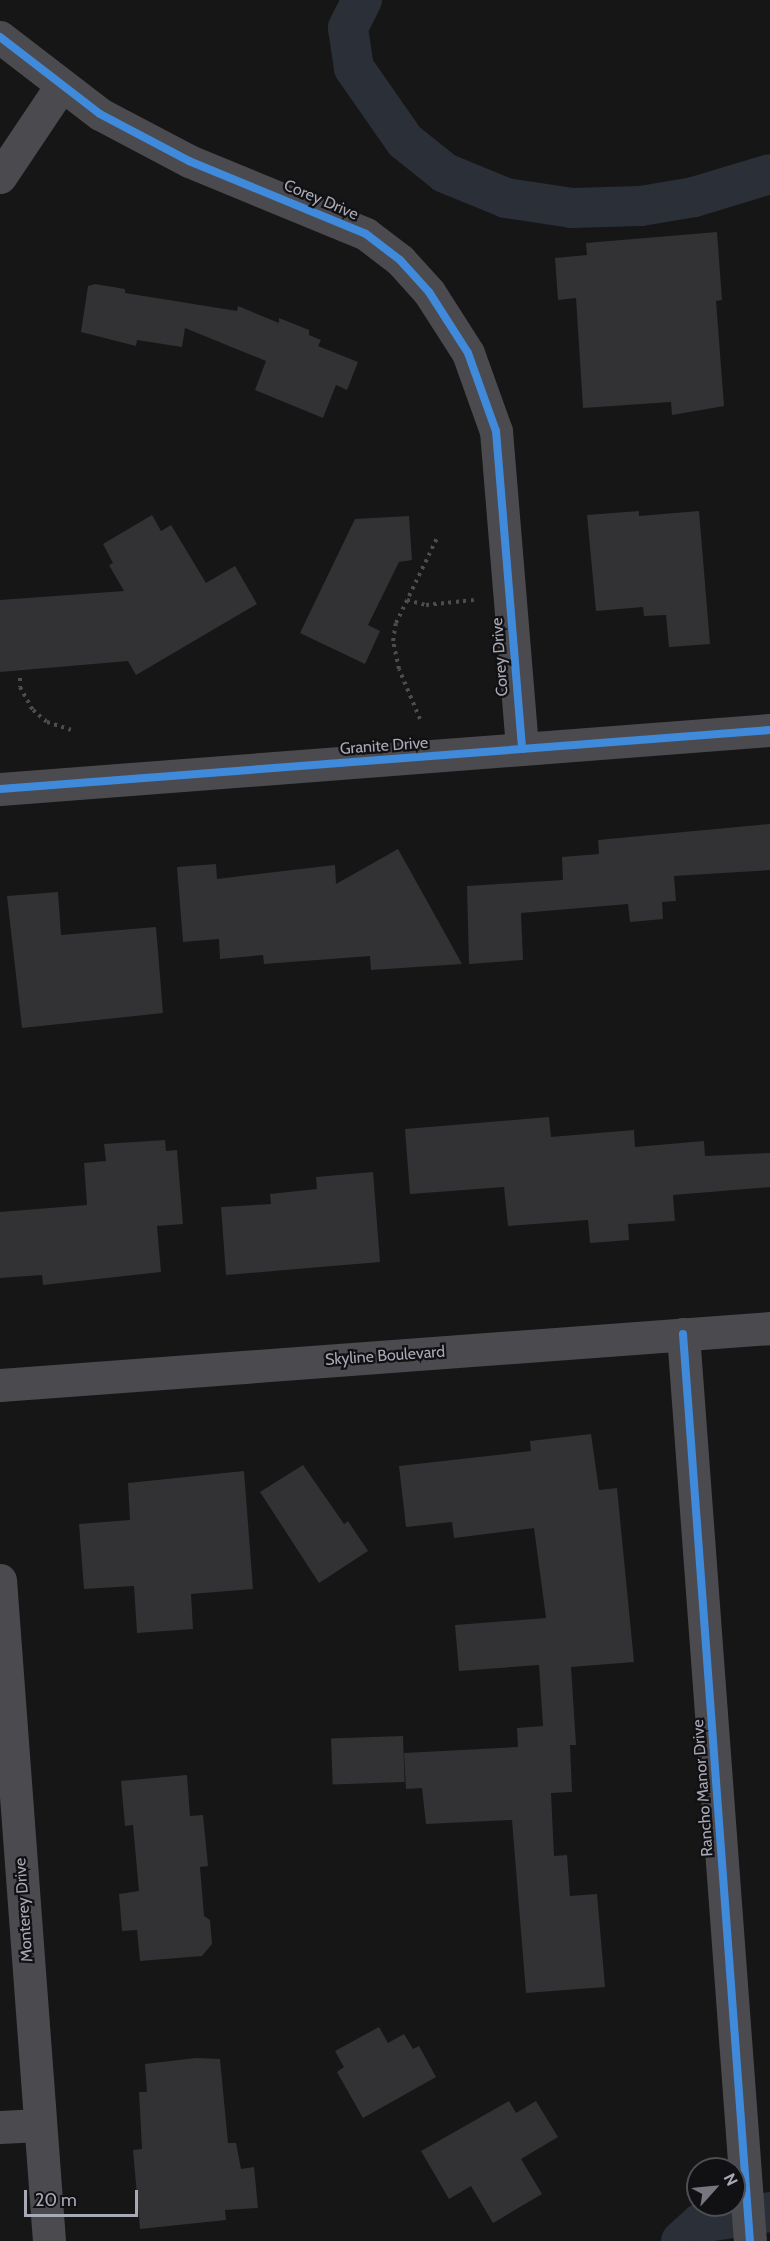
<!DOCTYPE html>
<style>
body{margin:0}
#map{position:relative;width:770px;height:2241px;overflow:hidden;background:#161616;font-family:Cabin,sans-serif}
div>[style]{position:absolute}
.canal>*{height:40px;margin:-20px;padding:0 20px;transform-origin:20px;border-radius:20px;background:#2a2f38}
.building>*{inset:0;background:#323234;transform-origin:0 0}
.path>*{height:4px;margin-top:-2px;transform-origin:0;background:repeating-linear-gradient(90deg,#4c4c51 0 3px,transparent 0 7.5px)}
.minor>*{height:33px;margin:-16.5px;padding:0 16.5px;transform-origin:16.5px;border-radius:16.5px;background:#4b4b4f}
.cycleway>*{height:8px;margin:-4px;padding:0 4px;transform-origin:4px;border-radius:4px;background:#408adc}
span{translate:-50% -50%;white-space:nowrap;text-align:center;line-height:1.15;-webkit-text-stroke:4.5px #111012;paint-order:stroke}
.street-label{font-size:16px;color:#a8a9b7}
.north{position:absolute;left:686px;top:2157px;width:60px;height:60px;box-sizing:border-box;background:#111012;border:2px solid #4d4d54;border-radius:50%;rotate:63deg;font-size:16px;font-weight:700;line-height:24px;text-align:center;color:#a8a9b7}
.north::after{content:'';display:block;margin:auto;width:21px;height:27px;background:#75767f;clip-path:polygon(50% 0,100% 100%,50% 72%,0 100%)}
.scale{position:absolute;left:24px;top:2190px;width:114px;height:27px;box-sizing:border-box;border:3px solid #a8a9b7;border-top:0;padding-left:8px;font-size:18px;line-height:21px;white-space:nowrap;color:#a8a9b7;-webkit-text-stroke:4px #111012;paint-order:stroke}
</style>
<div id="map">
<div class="canal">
<i style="left:362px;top:0;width:31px;rotate:117deg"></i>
<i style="left:348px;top:28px;width:40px;rotate:81.5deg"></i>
<i style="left:354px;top:68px;width:89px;rotate:55.1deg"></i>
<i style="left:405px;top:141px;width:51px;rotate:38.7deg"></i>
<i style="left:445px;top:173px;width:66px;rotate:22.3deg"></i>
<i style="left:506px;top:198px;width:67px;rotate:8.6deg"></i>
<i style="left:572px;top:208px;width:69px;rotate:-1.7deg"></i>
<i style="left:641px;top:206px;width:54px;rotate:-9.6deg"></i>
<i style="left:694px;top:197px;width:79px;rotate:-16.8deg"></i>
<i style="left:681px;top:2241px;width:27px;rotate:-42deg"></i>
<i style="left:701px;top:2223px;width:70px;rotate:-9.1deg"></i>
</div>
<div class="building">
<i style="clip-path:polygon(717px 232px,722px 300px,716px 301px,724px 406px,672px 415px,671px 402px,583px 408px,576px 298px,558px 300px,555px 258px,587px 255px,586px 243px)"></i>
<i style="clip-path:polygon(95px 284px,125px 289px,125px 293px,237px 311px,238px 306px,279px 323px,279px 318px,309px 330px,309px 335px,321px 340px,318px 346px,358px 362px,347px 390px,336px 385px,323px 418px,255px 390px,266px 361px,185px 328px,182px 347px,137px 340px,136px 346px,81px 332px,88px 286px)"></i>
<i style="clip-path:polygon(639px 511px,639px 516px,699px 511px,710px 644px,669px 647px,666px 615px,644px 616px,643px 607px,596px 611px,587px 515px)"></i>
<i style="clip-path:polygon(152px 515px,161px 531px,171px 525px,206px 583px,235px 566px,257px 604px,136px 675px,128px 661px,0 672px,0 600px,124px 591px,109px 565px,113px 563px,103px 544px)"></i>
<i style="clip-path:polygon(409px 516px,412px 560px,399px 562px,368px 625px,380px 631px,365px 664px,300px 633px,355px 519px)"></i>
<i style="clip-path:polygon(770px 824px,770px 870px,674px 876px,676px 901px,662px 902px,663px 919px,630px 922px,628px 904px,521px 913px,523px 960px,469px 964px,467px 886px,563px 880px,562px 857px,599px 854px,598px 840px)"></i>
<i style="clip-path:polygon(398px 849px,462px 964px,371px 970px,370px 956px,264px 964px,263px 955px,220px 959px,219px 939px,183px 942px,177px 867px,216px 864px,217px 879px,335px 865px,336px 884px)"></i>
<i style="clip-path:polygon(58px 892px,61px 935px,156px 927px,163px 1013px,22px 1028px,7px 896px)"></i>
<i style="clip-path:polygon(549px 1117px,551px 1137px,634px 1130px,635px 1147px,704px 1141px,705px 1156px,770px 1153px,770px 1187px,673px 1195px,675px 1221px,628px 1224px,629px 1240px,590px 1243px,588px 1220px,508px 1226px,504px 1187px,410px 1194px,405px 1129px)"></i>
<i style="clip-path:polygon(165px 1140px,166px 1151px,177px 1150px,183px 1224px,157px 1226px,161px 1272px,43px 1285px,42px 1275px,0 1278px,0 1212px,87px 1205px,84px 1163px,106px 1161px,104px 1144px)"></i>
<i style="clip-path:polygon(373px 1172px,380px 1262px,226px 1275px,221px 1207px,271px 1204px,270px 1194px,317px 1189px,316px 1177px)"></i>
<i style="clip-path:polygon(591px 1434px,599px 1490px,617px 1488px,634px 1662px,571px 1667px,576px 1745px,570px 1745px,572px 1792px,551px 1793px,554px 1856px,567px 1855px,570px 1896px,597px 1894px,605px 1987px,526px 1993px,512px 1820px,426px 1824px,422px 1788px,406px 1789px,404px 1753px,518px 1747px,517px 1728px,543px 1726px,539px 1665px,459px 1671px,455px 1625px,546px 1618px,534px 1528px,454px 1538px,452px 1522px,406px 1527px,399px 1466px,531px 1451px,530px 1441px)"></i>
<i style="clip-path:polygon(303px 1465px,344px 1524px,348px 1521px,368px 1551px,319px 1583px,260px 1492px)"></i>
<i style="clip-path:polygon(244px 1471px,253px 1589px,191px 1594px,193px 1629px,137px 1633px,134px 1586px,84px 1589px,79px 1524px,130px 1520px,128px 1483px)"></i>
<i style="left:403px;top:1736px;width:46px;height:72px;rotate:88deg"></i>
<i style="clip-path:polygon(187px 1775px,190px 1816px,203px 1815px,208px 1866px,200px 1867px,204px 1916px,210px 1920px,212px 1944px,202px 1956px,140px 1961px,137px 1930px,122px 1931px,119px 1894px,139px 1891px,133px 1825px,125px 1826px,121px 1781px)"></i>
<i style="clip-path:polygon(379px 2027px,388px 2043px,404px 2034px,413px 2049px,419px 2046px,436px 2077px,363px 2118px,337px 2072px,344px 2067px,335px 2051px)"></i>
<i style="clip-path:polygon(196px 2058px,220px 2059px,228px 2143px,236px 2143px,241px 2169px,254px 2167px,258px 2208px,225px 2210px,226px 2220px,140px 2229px,133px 2150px,142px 2149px,139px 2092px,147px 2092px,145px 2064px)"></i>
<i style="clip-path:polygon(509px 2101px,516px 2113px,536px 2101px,558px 2137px,521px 2159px,542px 2194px,493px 2223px,471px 2186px,449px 2199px,421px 2151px)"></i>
</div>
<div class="path">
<i style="left:407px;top:600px;width:20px;rotate:15deg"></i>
<i style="left:426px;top:605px;width:48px;rotate:-5.9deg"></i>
<i style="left:20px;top:678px;width:9px;rotate:90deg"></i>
<i style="left:20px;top:687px;width:26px;rotate:61deg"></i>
<i style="left:33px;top:710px;width:18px;rotate:41deg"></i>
<i style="left:47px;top:722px;width:25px;rotate:18deg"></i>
<i style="left:420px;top:719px;width:54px;rotate:-112.8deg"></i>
<i style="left:399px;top:669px;width:29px;rotate:-102deg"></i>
<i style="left:393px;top:641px;width:18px;rotate:-81deg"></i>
<i style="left:396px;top:623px;width:97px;rotate:-64.2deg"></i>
</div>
<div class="minor">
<i style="left:0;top:37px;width:126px;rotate:37.6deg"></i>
<i style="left:100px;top:114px;width:101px;rotate:27.8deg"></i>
<i style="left:189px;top:161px;width:191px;rotate:22.4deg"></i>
<i style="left:366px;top:234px;width:43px;rotate:37.4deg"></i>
<i style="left:400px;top:260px;width:43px;rotate:47.8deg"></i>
<i style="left:429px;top:292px;width:72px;rotate:57.4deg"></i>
<i style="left:468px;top:353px;width:83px;rotate:70.3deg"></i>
<i style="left:496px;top:431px;width:319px;rotate:85.3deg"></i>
<i style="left:0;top:177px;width:110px;rotate:-56.2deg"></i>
<i style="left:0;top:789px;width:772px;rotate:-4.38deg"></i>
<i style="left:683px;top:1334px;width:909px;rotate:85.78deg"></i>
<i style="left:0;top:1385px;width:772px;rotate:-4.23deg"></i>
<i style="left:0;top:1580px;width:663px;rotate:85.76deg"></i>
<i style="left:0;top:2127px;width:40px;rotate:-2.9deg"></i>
</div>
<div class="cycleway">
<i style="left:0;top:37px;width:126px;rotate:37.6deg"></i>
<i style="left:100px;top:114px;width:101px;rotate:27.8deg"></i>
<i style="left:189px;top:161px;width:191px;rotate:22.4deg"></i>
<i style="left:366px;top:234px;width:43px;rotate:37.4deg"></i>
<i style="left:400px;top:260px;width:43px;rotate:47.8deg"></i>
<i style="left:429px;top:292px;width:72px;rotate:57.4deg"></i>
<i style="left:468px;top:353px;width:83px;rotate:70.3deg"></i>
<i style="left:496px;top:431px;width:319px;rotate:85.3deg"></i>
<i style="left:0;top:789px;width:772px;rotate:-4.38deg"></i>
<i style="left:683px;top:1334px;width:909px;rotate:85.78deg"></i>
</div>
<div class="street-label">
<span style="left:321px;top:200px;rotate:23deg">Corey Drive</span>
<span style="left:500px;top:657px;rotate:-94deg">Corey Drive</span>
<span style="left:384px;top:746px;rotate:-4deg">Granite Drive</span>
<span style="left:385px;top:1356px;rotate:-4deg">Skyline Boulevard</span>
<span style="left:703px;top:1788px;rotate:-94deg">Rancho Manor Drive</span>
<span style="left:24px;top:1910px;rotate:-94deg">Monterey Drive</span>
</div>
<div class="north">N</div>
<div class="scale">20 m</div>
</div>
